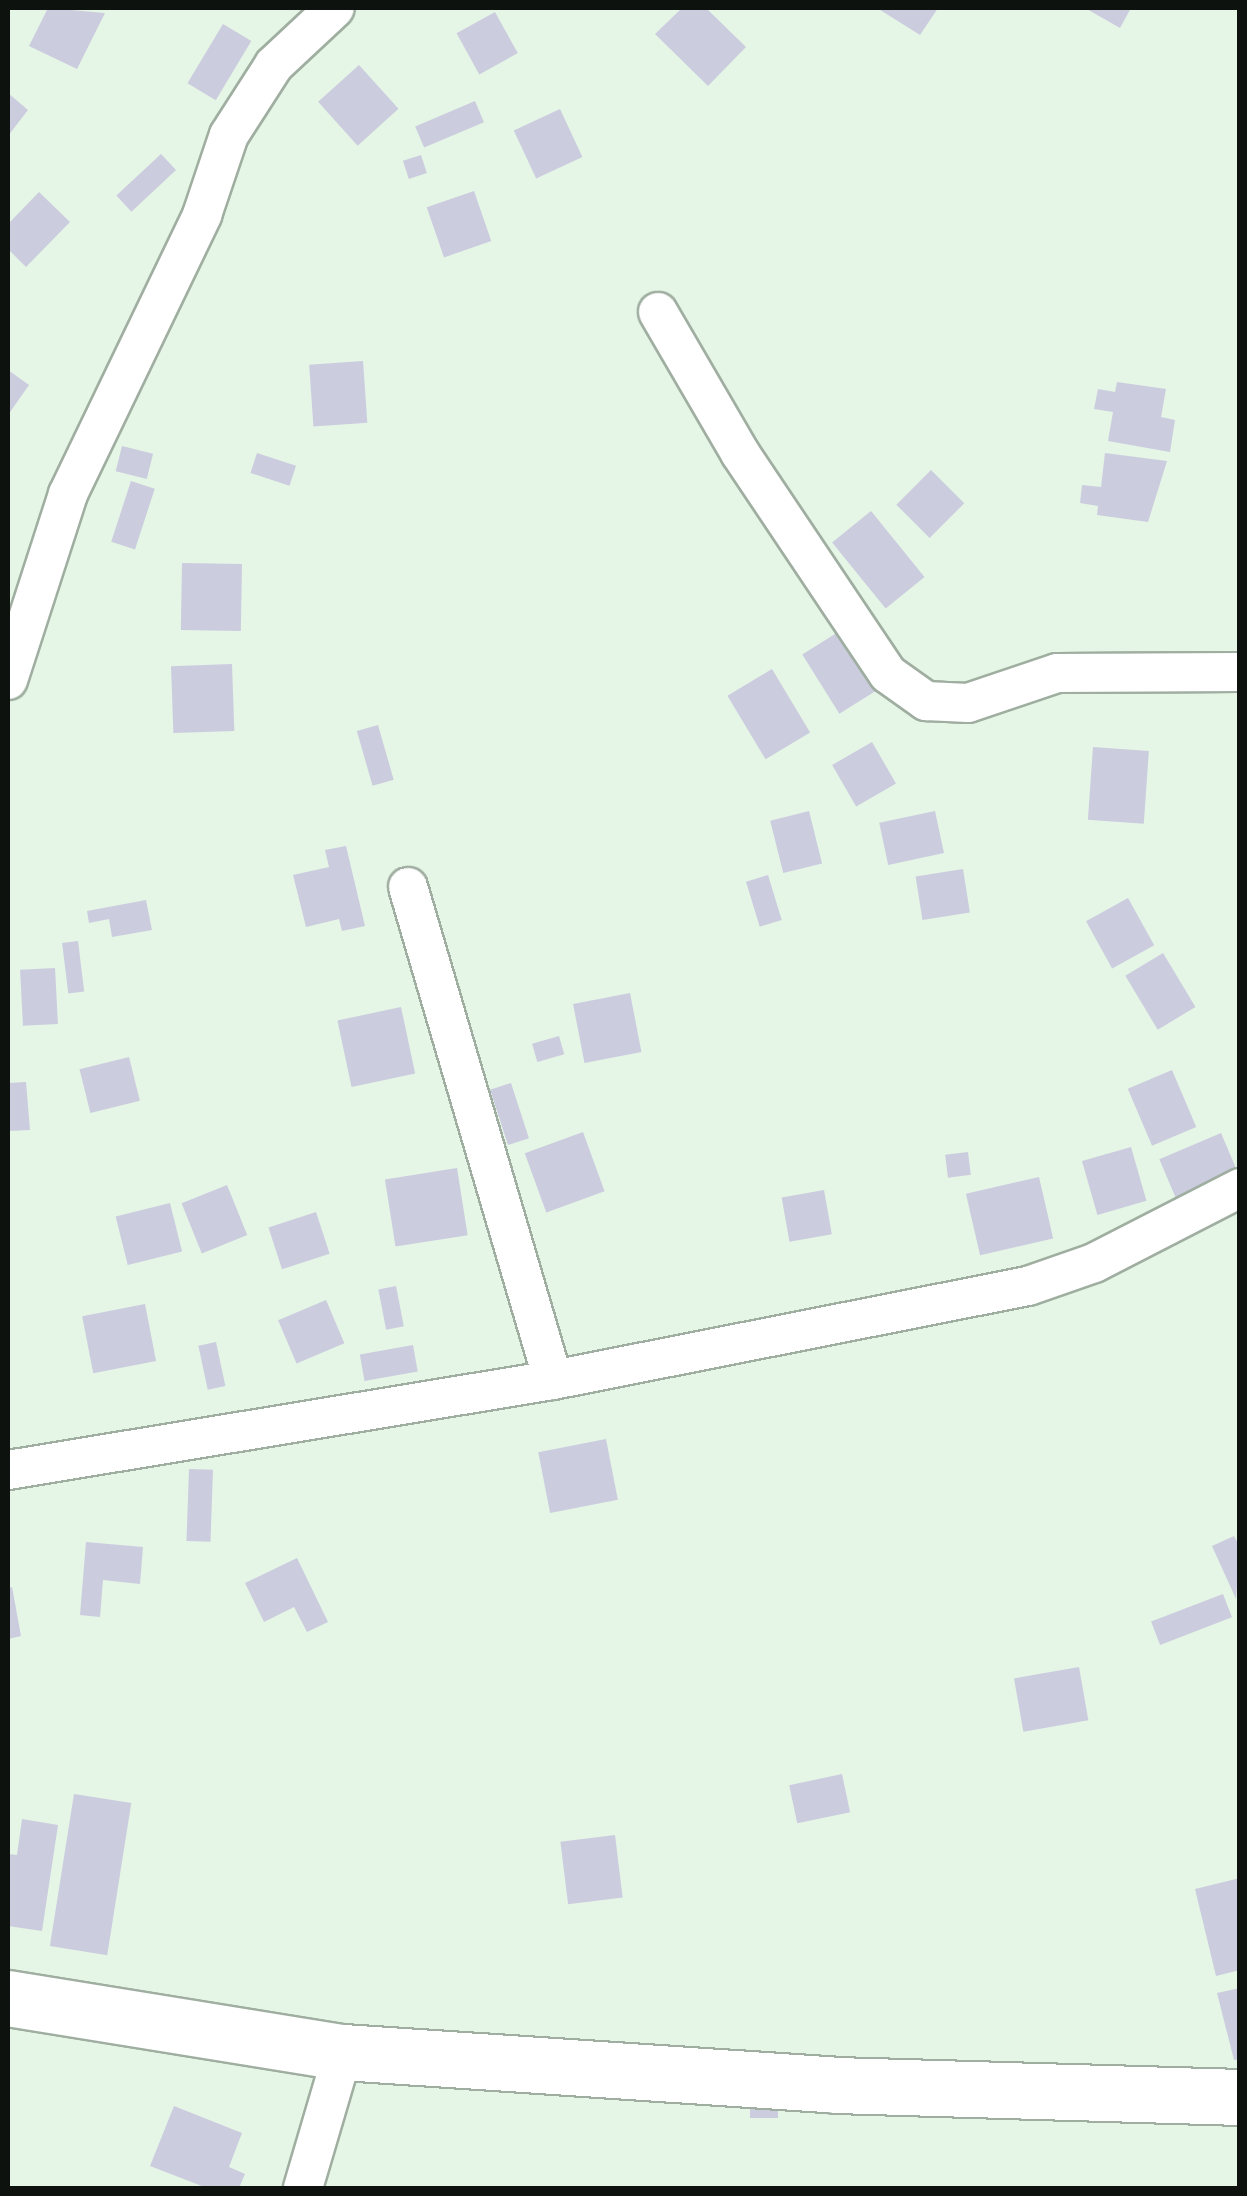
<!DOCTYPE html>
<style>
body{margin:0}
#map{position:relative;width:1247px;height:2196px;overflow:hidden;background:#e5f5e6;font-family:"Asap Condensed",sans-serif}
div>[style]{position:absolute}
.building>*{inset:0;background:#ccccdf;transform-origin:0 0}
.roads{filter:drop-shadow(2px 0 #9faea0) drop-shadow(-2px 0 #9faea0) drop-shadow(0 2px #9faea0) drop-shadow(0 -2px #9faea0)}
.street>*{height:38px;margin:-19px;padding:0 19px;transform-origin:19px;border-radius:19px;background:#fff}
.secondary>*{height:55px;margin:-27.5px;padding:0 27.5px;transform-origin:27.5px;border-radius:27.5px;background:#fff}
span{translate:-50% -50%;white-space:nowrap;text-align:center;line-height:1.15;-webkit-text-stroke:8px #fbfefb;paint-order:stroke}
.frame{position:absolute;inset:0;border:10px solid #0d120e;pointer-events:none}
</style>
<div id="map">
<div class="building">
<i style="clip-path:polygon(48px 8px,105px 13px,77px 69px,29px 46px)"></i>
<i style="clip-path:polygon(682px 8px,706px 8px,746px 47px,708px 86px,655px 34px)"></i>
<i style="clip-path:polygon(877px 8px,938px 8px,920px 35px)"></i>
<i style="clip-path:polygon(1085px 8px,1131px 8px,1120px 28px)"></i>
<i style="left:495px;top:12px;width:47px;height:44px;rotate:61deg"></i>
<i style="left:223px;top:24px;width:33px;height:69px;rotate:31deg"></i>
<i style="left:359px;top:65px;width:59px;height:55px;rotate:48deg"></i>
<i style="clip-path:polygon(8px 93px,28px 110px,8px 136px)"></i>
<i style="left:475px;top:101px;width:23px;height:65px;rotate:67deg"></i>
<i style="left:560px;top:109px;width:53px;height:51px;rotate:65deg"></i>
<i style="left:161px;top:154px;width:22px;height:61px;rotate:47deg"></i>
<i style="left:421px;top:155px;width:19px;height:19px;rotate:72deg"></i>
<i style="left:474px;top:191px;width:53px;height:50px;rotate:71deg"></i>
<i style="clip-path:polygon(39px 192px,70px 222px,26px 267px,8px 249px,8px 224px)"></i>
<i style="left:363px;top:361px;width:62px;height:54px;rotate:86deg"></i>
<i style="clip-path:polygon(8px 370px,29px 385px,8px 415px)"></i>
<i style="clip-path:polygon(1117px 382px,1166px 389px,1161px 417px,1175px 420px,1170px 452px,1108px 441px,1113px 412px,1094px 409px,1098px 389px,1115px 392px)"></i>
<i style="left:122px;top:446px;width:32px;height:26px;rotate:14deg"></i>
<i style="left:257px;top:453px;width:41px;height:21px;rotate:18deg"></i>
<i style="clip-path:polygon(1105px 453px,1167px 461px,1148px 522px,1097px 515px,1098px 506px,1080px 503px,1082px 485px,1101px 487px)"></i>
<i style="left:931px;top:470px;width:47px;height:49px;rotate:45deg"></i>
<i style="left:131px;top:481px;width:25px;height:64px;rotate:18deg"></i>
<i style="left:871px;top:511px;width:85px;height:50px;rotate:51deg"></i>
<i style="left:182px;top:563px;width:60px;height:67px;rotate:1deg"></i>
<i style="left:843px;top:629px;width:70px;height:48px;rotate:58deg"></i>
<i style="left:232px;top:664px;width:67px;height:61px;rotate:88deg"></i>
<i style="left:772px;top:669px;width:74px;height:52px;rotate:59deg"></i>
<i style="left:378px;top:725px;width:57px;height:22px;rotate:74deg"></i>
<i style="left:872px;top:742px;width:48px;height:46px;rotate:60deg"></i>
<i style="left:1093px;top:747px;width:56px;height:73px;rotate:4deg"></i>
<i style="left:809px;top:811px;width:54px;height:40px;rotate:76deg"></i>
<i style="left:935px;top:811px;width:43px;height:57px;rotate:78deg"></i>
<i style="clip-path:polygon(346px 846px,365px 926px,342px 931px,339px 919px,306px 927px,293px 875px,329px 867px,325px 850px)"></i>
<i style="left:963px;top:869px;width:44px;height:48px;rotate:81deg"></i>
<i style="left:768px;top:875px;width:47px;height:23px;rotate:73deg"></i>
<i style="left:1128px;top:898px;width:54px;height:48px;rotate:61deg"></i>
<i style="clip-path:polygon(146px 900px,152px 930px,112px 937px,109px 919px,89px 923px,87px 911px)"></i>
<i style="left:78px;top:941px;width:51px;height:16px;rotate:83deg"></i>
<i style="left:1163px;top:953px;width:63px;height:44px;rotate:59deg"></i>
<i style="left:55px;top:968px;width:56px;height:35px;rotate:87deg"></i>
<i style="left:630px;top:993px;width:60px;height:58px;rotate:79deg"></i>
<i style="left:401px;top:1007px;width:68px;height:65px;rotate:78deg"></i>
<i style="left:559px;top:1036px;width:19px;height:28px;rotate:74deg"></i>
<i style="left:129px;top:1057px;width:45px;height:51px;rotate:76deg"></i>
<i style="left:1172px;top:1070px;width:62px;height:48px;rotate:67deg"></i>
<i style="clip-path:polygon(26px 1082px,30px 1130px,8px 1131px,8px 1083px)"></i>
<i style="left:511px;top:1083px;width:58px;height:22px;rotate:72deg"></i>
<i style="left:583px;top:1132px;width:63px;height:62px;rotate:70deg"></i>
<i style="left:1221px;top:1133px;width:49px;height:67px;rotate:67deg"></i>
<i style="left:1131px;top:1147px;width:56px;height:51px;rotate:74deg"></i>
<i style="left:968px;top:1152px;width:23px;height:23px;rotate:83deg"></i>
<i style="left:457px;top:1168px;width:68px;height:73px;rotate:81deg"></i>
<i style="left:1039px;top:1177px;width:63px;height:75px;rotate:77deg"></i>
<i style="left:227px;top:1185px;width:54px;height:49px;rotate:68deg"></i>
<i style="left:824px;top:1190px;width:45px;height:43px;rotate:80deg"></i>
<i style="left:170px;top:1203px;width:50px;height:56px;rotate:76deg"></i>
<i style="left:316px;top:1212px;width:44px;height:50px;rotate:72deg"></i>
<i style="left:396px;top:1286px;width:41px;height:18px;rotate:79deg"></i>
<i style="left:326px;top:1300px;width:47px;height:52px;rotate:67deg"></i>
<i style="left:145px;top:1304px;width:58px;height:64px;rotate:79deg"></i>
<i style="left:216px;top:1342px;width:45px;height:18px;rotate:78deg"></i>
<i style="left:413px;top:1345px;width:27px;height:54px;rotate:80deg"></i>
<i style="left:606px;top:1439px;width:62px;height:69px;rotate:79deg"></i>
<i style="left:189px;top:1469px;width:24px;height:72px;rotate:2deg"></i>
<i style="clip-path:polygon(1234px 1536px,1240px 1547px,1236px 1599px,1212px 1546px)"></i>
<i style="clip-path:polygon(86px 1542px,143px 1547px,140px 1584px,103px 1580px,100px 1617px,80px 1615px)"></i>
<i style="clip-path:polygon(297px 1558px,328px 1622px,307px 1632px,294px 1607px,264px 1622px,245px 1583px)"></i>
<i style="clip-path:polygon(12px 1587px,21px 1636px,8px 1639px,8px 1588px)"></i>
<i style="left:1223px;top:1594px;width:25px;height:77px;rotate:69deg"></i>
<i style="left:1079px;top:1667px;width:54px;height:66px;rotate:80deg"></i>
<i style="left:842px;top:1774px;width:39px;height:54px;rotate:78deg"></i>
<i style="left:74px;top:1794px;width:58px;height:154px;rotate:9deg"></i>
<i style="clip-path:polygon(22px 1819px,58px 1825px,42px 1931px,8px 1926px,8px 1854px,17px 1855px)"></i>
<i style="left:615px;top:1835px;width:63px;height:55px;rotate:83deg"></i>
<i style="clip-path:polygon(1240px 1878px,1240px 1970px,1216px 1976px,1195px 1889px)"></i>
<i style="clip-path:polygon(1240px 1988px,1240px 2059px,1234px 2060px,1217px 1993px)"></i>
<i style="left:750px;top:2099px;width:28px;height:19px"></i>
<i style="clip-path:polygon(174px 2106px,242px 2133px,229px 2167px,245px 2174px,239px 2188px,207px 2188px,150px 2166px)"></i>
</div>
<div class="roads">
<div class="street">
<i style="left:658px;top:312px;width:163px;rotate:59.8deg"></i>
<i style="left:740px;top:453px;width:266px;rotate:56.2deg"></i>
<i style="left:888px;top:674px;width:47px;rotate:35.4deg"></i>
<i style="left:926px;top:701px;width:42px;rotate:2.7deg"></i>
<i style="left:968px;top:703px;width:94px;rotate:-18.6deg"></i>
<i style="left:1057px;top:673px;width:183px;rotate:-0.3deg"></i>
<i style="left:8px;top:680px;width:195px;rotate:-72.1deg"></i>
<i style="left:68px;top:494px;width:310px;rotate:-64.3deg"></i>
<i style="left:202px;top:215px;width:84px;rotate:-71.4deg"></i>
<i style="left:229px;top:135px;width:83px;rotate:-57.3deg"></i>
<i style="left:274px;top:65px;width:83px;rotate:-43.1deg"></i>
<i style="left:408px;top:887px;width:514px;rotate:73.61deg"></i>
<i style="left:8px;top:1470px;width:552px;rotate:-9.38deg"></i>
<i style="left:553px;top:1380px;width:484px;rotate:-11.2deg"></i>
<i style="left:1028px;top:1286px;width:70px;rotate:-19.2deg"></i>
<i style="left:1094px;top:1263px;width:164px;rotate:-27.2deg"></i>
<i style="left:303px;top:2188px;width:142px;rotate:-73.6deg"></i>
</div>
<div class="secondary">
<i style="left:8px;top:1998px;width:339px;rotate:9.2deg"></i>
<i style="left:343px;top:2052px;width:494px;rotate:3.8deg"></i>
<i style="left:836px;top:2085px;width:404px;rotate:1.7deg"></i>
</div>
</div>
<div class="frame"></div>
</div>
